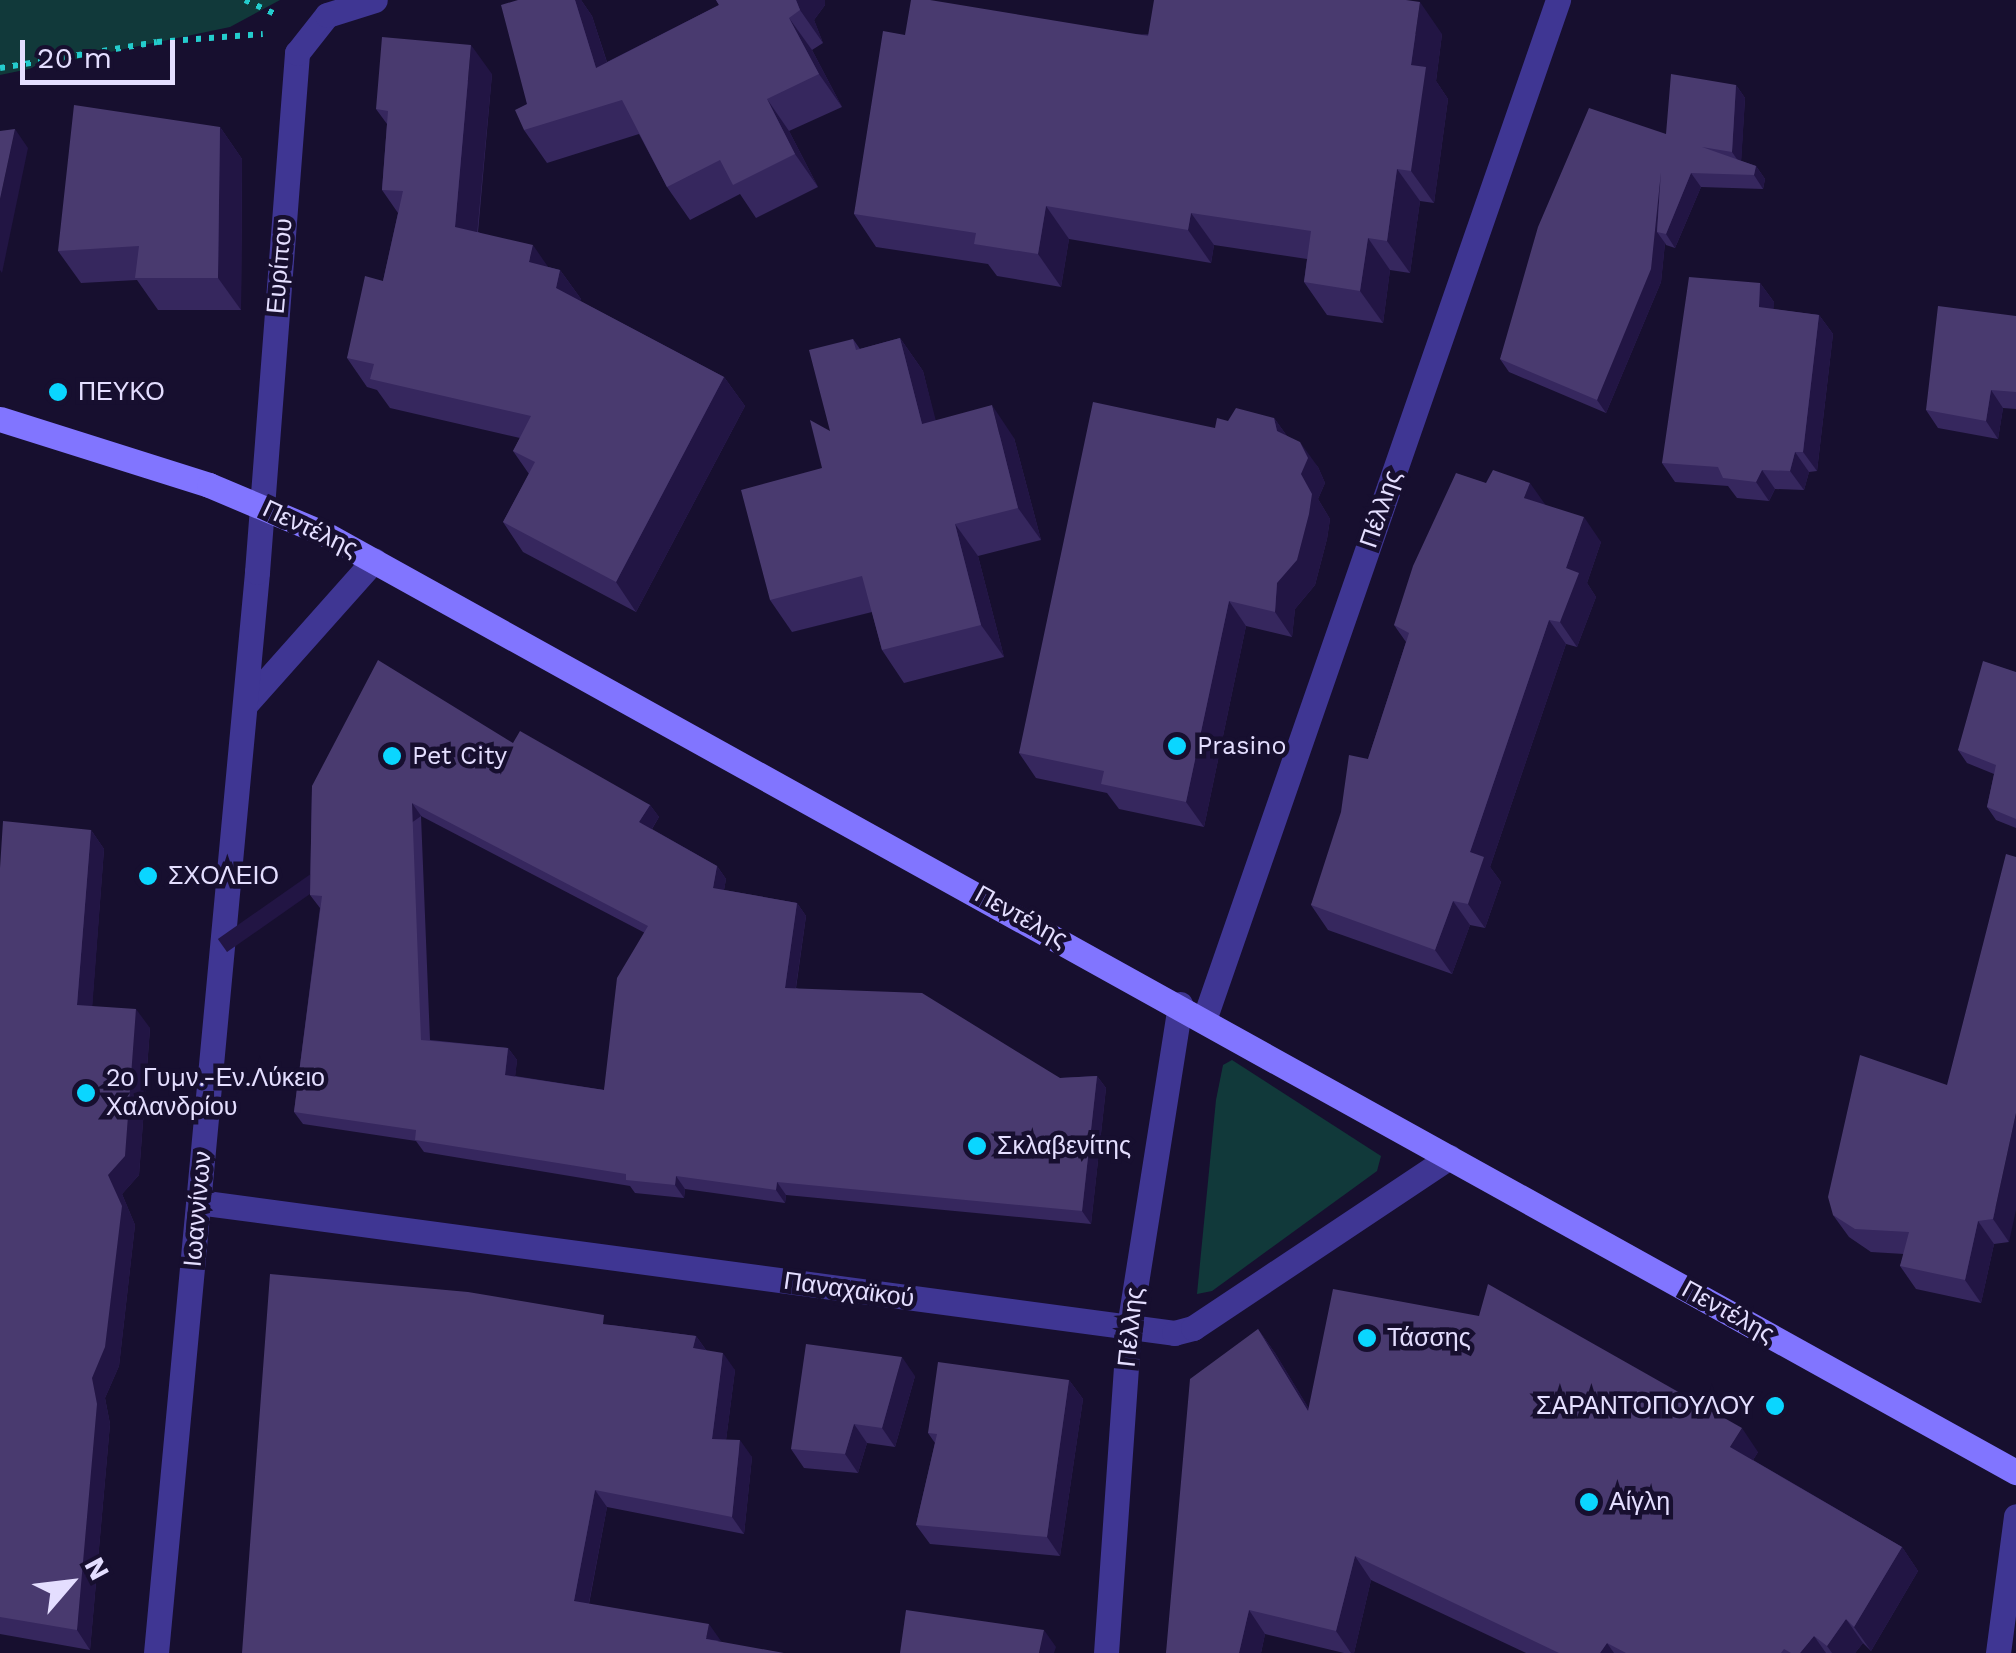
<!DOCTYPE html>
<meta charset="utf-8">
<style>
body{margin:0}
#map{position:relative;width:2016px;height:1653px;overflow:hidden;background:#170f2f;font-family:"Work Sans",sans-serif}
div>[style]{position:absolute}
.green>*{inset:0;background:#11393a}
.path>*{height:6px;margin-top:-3px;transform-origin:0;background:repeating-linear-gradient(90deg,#24cccd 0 5px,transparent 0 13px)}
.minor>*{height:25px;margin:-12.5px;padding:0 12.5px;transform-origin:12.5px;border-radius:12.5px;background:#3f3693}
.tertiary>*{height:25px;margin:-12.5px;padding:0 12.5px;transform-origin:12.5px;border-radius:12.5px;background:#3f3693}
.secondary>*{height:25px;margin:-12.5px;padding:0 12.5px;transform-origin:12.5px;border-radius:12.5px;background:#8175ff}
.wall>*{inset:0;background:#36275e}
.shaded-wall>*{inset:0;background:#221544;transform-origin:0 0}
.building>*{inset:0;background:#493a6f}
.dots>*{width:28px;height:28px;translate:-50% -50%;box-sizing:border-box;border:5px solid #170f2f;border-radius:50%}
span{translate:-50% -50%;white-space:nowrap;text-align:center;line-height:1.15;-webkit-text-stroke:9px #170f2f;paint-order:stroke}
.street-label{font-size:25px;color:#e4deff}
.poi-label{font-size:25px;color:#e4deff}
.left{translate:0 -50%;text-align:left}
.right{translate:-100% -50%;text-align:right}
.north{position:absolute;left:20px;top:1533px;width:100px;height:100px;-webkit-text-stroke:8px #170f2f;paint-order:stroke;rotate:62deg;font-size:28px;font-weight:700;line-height:40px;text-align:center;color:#e4deff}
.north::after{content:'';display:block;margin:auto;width:35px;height:45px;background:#e4deff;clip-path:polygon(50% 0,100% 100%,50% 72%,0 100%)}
.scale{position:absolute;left:20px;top:40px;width:155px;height:45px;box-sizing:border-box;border:5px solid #e4deff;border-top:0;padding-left:12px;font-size:30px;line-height:35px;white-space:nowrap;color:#e4deff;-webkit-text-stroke:8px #170f2f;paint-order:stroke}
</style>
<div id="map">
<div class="green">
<i style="clip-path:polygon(0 0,280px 0,230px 27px,0 75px)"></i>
<i style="clip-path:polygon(1232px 1060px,1381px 1156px,1377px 1171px,1212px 1291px,1197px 1294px,1216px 1100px,1223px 1065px)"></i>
</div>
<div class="path">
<i style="left:245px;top:0;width:35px;rotate:25deg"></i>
<i style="left:0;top:68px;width:159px;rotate:-9.4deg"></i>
<i style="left:157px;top:42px;width:106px;rotate:-4.3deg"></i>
</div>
<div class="minor">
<i style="left:245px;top:705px;width:194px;rotate:-48.3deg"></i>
<i style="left:1205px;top:1017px;width:1077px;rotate:-70.86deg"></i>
<i style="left:198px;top:1202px;width:985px;rotate:7.64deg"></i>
<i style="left:1174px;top:1333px;width:20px;rotate:-15deg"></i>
<i style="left:1193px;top:1328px;width:308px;rotate:-33.7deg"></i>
<i style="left:156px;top:1653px;width:1086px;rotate:-84.66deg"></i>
<i style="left:257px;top:572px;width:521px;rotate:-85.59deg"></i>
<i style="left:297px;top:53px;width:48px;rotate:-51.7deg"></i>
<i style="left:327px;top:15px;width:50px;rotate:-17.4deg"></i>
<i style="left:1106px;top:1653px;width:327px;rotate:-86deg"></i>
<i style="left:1129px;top:1327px;width:327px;rotate:-81deg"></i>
</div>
<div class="tertiary">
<i style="left:1998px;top:1653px;width:138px;rotate:-82.5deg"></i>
</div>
<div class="secondary">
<i style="left:0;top:419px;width:219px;rotate:17.5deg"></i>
<i style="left:209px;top:485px;width:126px;rotate:22.9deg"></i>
<i style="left:325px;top:534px;width:1934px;rotate:29.02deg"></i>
</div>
<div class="wall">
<i style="clip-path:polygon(518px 0,581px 0,592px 16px,607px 62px,719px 5px,716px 0,825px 0,825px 5px,814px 20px,823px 43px,812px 50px,842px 107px,789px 131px,818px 187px,756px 218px,740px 194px,690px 220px,667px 187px,639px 134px,547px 163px,524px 130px,527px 104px)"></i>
<i style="clip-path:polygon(1442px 34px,1436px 81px,1448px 99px,1434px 203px,1420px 201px,1410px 273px,1390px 270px,1383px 323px,1327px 315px,1304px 282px,1307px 259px,1214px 245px,1211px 263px,1069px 239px,1061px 287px,997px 276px,988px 264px,876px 247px,854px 214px,905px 35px)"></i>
<i style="clip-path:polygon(492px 74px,478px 232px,548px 267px,560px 270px,581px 299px,580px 301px,724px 377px,745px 406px,636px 612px,523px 552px,503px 522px,529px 474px,513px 451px,520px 438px,390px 408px,377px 390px,367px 387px,347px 358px,383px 281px,398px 213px,382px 190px,387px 124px,376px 109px)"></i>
<i style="clip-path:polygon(1736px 85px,1745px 98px,1741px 161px,1756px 166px,1765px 179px,1763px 189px,1701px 187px,1675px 248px,1666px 245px,1665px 243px,1661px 282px,1606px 413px,1509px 372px,1500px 359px,1666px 134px)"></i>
<i style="clip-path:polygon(220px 127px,242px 159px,241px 310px,158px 310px,137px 280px,81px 283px,58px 251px)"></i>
<i style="clip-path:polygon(1760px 283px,1774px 302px,1773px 309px,1819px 315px,1833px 334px,1817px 471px,1809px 472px,1804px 490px,1775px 489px,1769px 501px,1737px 498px,1728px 486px,1675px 482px,1662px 463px)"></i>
<i style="clip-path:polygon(2016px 316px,2016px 409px,2003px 408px,1998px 439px,1938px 428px,1926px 410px)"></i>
<i style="clip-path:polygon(900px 338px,923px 371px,935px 420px,1014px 438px,1041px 540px,978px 556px,1004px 657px,904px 683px,882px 650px,872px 612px,792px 632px,770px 600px,822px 468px,853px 339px,860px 349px)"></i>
<i style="clip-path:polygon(1274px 418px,1287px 436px,1318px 467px,1325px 483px,1318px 499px,1330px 519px,1327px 539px,1315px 585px,1295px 609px,1292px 637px,1246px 626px,1204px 827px,1119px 809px,1107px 793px,1036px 778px,1019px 753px,1228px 421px)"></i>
<i style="clip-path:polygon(1545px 505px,1601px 542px,1587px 583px,1596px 597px,1577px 647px,1566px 644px,1490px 867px,1501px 882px,1485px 928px,1470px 925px,1452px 974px,1328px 930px,1311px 905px,1368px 759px,1406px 642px,1394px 625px)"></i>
<i style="clip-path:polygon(2016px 672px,2016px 828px,1996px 820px,1987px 807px,1994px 774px,1967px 763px,1958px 750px)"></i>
<i style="clip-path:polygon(evenodd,513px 743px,650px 805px,659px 817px,652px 829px,717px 866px,726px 879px,724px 890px,797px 903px,806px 916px,796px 988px,1060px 1078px,1097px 1076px,1106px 1088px,1091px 1224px,786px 1195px,785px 1203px,685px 1189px,684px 1198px,635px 1193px,630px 1186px,424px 1152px,416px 1141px,303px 1124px,294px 1112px,320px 908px,310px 895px,312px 786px,513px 743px,421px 816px,645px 933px,604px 1090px,515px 1076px,517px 1060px,508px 1048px,430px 1040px,421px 816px)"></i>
<i style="clip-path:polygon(91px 830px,104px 849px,92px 1006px,150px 1028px,139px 1175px,122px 1194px,135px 1225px,119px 1366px,105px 1398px,110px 1424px,90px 1650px,0 1634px,0 868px)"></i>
<i style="clip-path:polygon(1947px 1085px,2009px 1242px,1994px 1244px,1981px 1303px,1916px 1289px,1900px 1266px,1904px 1254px,1871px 1252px,1849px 1237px,1833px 1215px)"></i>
<i style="clip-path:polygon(611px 1325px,696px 1336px,706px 1350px,735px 1370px,726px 1440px,752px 1457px,744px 1534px,607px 1507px,589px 1604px,721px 1641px,242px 1653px)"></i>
<i style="clip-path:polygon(1258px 1329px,1275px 1353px,1309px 1409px,1758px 1452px,1753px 1460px,1902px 1547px,1918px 1571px,1871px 1651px,1863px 1643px,1855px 1653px,1526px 1653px,1371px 1580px,1354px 1653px,1344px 1653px,1265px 1634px,1261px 1653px,1166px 1653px)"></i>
<i style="clip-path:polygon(915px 1376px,895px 1447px,867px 1443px,858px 1473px,804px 1468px,791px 1449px)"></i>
<i style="clip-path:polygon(1069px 1380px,1083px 1399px,1060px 1556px,930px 1544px,916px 1525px,935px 1443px,928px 1433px)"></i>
</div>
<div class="shaded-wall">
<i style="clip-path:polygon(575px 0,581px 0,592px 16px,619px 100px,596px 68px)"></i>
<i style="clip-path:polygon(796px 0,825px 0,825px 5px,814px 20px,823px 43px,800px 10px)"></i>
<i style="clip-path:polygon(1420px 2px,1442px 34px,1436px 81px,1448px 99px,1434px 203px,1411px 171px,1411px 65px)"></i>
<i style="clip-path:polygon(789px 18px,812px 50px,842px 107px,819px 74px)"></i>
<i style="clip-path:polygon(471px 45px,492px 74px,475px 256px,455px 227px)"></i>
<i style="clip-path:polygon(1736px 85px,1745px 98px,1741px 165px,1732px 152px)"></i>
<i style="clip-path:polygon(767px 99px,789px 131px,818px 187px,795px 154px)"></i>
<i style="clip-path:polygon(220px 127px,242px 159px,241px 310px,218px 278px)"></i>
<i style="clip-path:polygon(15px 129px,28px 148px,2px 273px,0 270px,0 199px)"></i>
<i style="clip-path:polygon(1756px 166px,1765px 179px,1763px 189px,1754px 175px)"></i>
<i style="clip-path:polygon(1397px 169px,1420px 201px,1410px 273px,1387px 241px)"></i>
<i style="clip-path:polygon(1661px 172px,1657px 232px,1665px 243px,1661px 282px,1606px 413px,1597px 400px)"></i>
<i style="clip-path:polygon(1691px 173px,1701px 187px,1675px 248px,1666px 234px)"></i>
<i style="clip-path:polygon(1046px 206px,1069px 239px,1061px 287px,1038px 254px)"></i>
<i style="clip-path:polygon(1191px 213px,1214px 245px,1211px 263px,1188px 230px)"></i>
<i style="clip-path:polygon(1368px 238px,1390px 270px,1383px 323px,1360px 291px)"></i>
<i style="clip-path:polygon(533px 245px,553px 274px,529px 262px)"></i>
<i style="clip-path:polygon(560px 270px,581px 299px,577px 317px,556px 288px)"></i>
<i style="clip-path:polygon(1760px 283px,1774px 302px,1773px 326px,1759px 307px)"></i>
<i style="clip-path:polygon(1819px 315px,1833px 334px,1817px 471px,1803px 452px)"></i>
<i style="clip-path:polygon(900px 338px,923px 371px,945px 456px,922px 424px)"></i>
<i style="clip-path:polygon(724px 377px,745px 406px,636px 612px,616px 582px)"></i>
<i style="clip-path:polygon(1991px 390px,2003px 408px,1998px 439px,1986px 421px)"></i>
<i style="clip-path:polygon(992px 405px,1014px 438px,1041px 540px,1018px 508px)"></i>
<i style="clip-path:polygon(1274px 418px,1292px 443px,1277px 431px)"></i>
<i style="clip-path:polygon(1300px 442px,1318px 467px,1325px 483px,1318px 499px,1330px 519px,1327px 539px,1315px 585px,1295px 609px,1292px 637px,1275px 612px,1277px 583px,1301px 474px)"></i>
<i style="clip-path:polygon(1795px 452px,1809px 472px,1804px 490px,1790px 471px)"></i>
<i style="clip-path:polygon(1762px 470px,1775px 489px,1769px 501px,1756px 482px)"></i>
<i style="clip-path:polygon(1530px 483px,1547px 507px,1524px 498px)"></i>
<i style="clip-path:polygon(1584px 517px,1601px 542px,1587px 583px,1596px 597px,1577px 647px,1560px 622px,1566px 568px)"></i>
<i style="clip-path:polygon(955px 524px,978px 556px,1004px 657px,981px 625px)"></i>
<i style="clip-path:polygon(1229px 601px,1246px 626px,1204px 827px,1186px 802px)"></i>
<i style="clip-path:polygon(1549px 620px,1566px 644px,1490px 867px,1501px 882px,1485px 928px,1468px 904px,1470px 852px)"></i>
<i style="left:412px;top:803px;width:16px;height:237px;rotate:55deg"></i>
<i style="clip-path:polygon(650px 805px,659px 817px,648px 835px,639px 822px)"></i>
<i style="clip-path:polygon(91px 830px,104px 849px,91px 1024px,77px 1005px)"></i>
<i style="clip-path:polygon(717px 866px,726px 879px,722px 901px,713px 888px)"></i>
<i style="clip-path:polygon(1453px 901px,1470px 925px,1452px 974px,1435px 950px)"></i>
<i style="clip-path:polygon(797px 903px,806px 916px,794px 1000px,785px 988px)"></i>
<i style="clip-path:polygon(136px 1009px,150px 1028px,139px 1175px,122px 1194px,135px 1225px,119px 1366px,105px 1398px,110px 1424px,90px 1650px,77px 1630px,92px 1378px,108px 1175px)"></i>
<i style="clip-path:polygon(508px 1048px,517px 1060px,514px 1088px,505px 1075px)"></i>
<i style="clip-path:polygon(1097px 1076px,1106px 1088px,1091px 1224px,1082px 1211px)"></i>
<i style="clip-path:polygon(2016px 1113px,2016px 1210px,2009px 1242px,1993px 1219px)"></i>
<i style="clip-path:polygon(676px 1176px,685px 1189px,684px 1198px,675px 1185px)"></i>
<i style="clip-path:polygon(777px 1182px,786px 1195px,785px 1203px,776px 1190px)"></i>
<i style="clip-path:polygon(1978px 1221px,1994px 1244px,1981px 1303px,1965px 1280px)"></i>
<i style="clip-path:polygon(1258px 1329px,1275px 1353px,1325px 1435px,1308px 1411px)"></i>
<i style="clip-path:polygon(696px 1336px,708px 1353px,693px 1348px)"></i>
<i style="clip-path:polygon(723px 1353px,735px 1370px,724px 1456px,712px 1439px)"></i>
<i style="clip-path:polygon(902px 1357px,915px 1376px,895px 1447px,882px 1428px)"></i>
<i style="clip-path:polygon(1069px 1380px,1083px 1399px,1060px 1556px,1047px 1537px)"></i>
<i style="clip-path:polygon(854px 1424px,867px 1443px,858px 1473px,845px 1454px)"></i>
<i style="clip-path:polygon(1742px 1428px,1758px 1452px,1747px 1470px,1730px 1447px)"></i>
<i style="clip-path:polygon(740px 1440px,752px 1457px,744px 1534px,732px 1517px)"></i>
<i style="clip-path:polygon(595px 1490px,607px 1507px,586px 1618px,574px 1601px)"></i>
<i style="clip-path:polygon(1902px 1547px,1918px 1571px,1871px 1651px,1854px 1627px)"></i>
<i style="clip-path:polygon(1355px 1556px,1371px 1580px,1354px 1653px,1351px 1653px,1336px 1631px)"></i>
<i style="clip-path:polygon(1249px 1610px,1265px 1634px,1261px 1653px,1239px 1653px)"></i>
<i style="clip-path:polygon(1846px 1619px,1863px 1643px,1855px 1653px,1832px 1653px,1827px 1646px)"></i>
<i style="clip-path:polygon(709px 1624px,721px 1641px,706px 1639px)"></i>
<i style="clip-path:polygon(1044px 1630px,1056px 1647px,1054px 1653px,1039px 1653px)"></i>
<i style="clip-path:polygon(1814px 1636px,1826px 1653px,1800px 1653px)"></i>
<i style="clip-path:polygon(1607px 1643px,1614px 1653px,1600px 1653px)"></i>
</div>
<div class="building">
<i style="clip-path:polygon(518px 0,575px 0,596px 68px,719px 5px,716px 0,796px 0,800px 10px,789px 18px,819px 74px,767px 99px,795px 154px,733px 185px,720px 160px,667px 187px,622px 100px,524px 130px,515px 110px,527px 104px,501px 5px)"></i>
<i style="clip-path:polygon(911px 0,930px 0,1148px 36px,1154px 0,1406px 0,1420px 2px,1411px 65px,1426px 67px,1411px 171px,1397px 169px,1387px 241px,1368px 238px,1360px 291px,1304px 282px,1311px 231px,1191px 213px,1188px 230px,1046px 206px,1038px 254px,974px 244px,976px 233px,854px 214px,883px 31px,905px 35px)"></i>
<i style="clip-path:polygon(382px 37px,471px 45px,455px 227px,533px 245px,529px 262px,560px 270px,556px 288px,724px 377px,616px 582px,503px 522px,535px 462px,513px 451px,531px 416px,370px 379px,374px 364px,347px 358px,365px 276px,383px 281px,403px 191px,382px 190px,388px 111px,376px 109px)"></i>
<i style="clip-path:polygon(1671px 74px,1736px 85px,1732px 152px,1702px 147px,1756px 166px,1754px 175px,1691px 173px,1666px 234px,1657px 232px,1661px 172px,1651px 269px,1597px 400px,1500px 359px,1538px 227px,1589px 108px,1666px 134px)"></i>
<i style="clip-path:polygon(74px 105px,220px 127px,218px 278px,135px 278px,139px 246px,58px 251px)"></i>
<i style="clip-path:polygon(15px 129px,0 199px,0 131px)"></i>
<i style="clip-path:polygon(1689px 277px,1760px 283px,1759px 307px,1819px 315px,1803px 452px,1795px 452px,1790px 471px,1762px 470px,1756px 482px,1723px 478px,1718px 467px,1662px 463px)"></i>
<i style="clip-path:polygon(1938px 306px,2016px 316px,2016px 392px,1991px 390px,1986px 421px,1926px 410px)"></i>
<i style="clip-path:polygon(900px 338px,922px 424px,992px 405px,1018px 508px,955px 524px,981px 625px,882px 650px,862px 576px,770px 600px,741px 490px,822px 468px,810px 420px,830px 431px,809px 350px,853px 339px,856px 350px)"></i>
<i style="clip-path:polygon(1093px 402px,1215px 428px,1217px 418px,1228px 421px,1236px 408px,1274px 418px,1277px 431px,1300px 442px,1308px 458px,1301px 474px,1312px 494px,1309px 514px,1297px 560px,1277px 583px,1275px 612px,1229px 601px,1186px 802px,1101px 784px,1104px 771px,1019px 753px)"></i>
<i style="clip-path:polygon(1493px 470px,1530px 483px,1524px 498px,1584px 517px,1566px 568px,1579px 573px,1560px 622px,1549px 620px,1470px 852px,1484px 857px,1468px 904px,1453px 901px,1435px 950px,1311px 905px,1341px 812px,1349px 755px,1368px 759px,1409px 633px,1394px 625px,1413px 566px,1456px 473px,1486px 483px)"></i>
<i style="clip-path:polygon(evenodd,378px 660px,513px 743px,520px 731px,650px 805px,639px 822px,717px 866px,713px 888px,797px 903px,785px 988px,922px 993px,1060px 1078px,1097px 1076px,1082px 1211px,777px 1182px,776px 1190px,676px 1176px,675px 1185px,626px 1180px,626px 1174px,415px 1140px,416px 1130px,294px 1112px,322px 896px,310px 895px,312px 786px,378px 660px,412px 803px,648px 926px,617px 978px,604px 1090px,505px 1075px,508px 1048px,421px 1040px,412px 803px)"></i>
<i style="clip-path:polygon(1983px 661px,2016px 672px,2016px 819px,1987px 807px,1996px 765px,1958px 750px)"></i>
<i style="clip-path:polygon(3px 821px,91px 830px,77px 1005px,136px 1009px,125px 1156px,108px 1175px,122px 1206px,105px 1347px,92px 1378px,97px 1404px,77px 1630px,0 1617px,0 868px)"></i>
<i style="clip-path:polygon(2006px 854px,2016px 857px,2016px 1113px,1993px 1219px,1978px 1221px,1965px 1280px,1900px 1266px,1909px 1232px,1855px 1229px,1833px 1215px,1828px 1197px,1860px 1055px,1947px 1085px)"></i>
<i style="clip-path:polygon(270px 1274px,468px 1292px,604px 1315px,603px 1324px,696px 1336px,693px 1348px,723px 1353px,712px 1439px,740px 1440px,732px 1517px,595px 1490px,574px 1601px,709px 1624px,706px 1639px,784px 1653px,242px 1653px)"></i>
<i style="clip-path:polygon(1488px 1284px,1742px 1428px,1730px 1447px,1902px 1547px,1854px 1627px,1846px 1619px,1827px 1646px,1814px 1636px,1800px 1653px,1791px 1653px,1784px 1649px,1781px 1653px,1626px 1653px,1607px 1643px,1600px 1653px,1559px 1653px,1355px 1556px,1336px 1631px,1249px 1610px,1239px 1653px,1166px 1653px,1190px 1379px,1258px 1329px,1308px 1411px,1333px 1289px,1479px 1316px)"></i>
<i style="clip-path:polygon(806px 1344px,902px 1357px,882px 1428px,854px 1424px,845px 1454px,791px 1449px)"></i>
<i style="clip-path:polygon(938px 1362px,1069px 1380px,1047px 1537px,916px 1525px,937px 1434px,928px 1433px)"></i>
<i style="clip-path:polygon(906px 1610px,1044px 1630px,1039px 1653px,900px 1653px)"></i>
</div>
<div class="dots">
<i style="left:58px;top:392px;background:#0ad6ff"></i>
<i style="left:1177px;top:746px;background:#0ad6ff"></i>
<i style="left:392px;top:756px;background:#0ad6ff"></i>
<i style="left:148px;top:876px;background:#0ad6ff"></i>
<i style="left:86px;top:1093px;background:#0ad6ff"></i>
<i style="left:977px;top:1146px;background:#0ad6ff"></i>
<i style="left:1367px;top:1338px;background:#0ad6ff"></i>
<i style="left:1775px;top:1406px;background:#0ad6ff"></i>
<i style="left:1589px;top:1502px;background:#0ad6ff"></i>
</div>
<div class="street-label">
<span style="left:280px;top:266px;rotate:-85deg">Ευρίπου</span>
<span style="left:1381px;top:509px;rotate:-71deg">Πέλλης</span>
<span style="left:310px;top:529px;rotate:25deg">Πεντέλης</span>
<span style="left:1021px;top:917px;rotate:29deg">Πεντέλης</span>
<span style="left:198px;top:1209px;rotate:-85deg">Ιωαννίνων</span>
<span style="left:849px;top:1290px;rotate:8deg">Παναχαϊκού</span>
<span style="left:1728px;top:1312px;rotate:29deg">Πεντέλης</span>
<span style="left:1131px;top:1327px;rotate:-84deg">Πέλλης</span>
</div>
<div class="poi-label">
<span class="left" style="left:78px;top:392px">ΠΕΥΚΟ</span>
<span class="left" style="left:1197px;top:746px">Prasino</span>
<span class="left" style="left:412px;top:756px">Pet City</span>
<span class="left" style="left:168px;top:876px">ΣΧΟΛΕΙΟ</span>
<span class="left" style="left:106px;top:1093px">2ο Γυμν.-Εν.Λύκειο<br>Χαλανδρίου</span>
<span class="left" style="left:997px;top:1146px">Σκλαβενίτης</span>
<span class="left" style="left:1387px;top:1338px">Τάσσης</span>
<span class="right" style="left:1755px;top:1406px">ΣΑΡΑΝΤΟΠΟΥΛΟΥ</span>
<span class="left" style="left:1609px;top:1502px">Αίγλη</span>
</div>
<div class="north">N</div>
<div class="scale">20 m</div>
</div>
